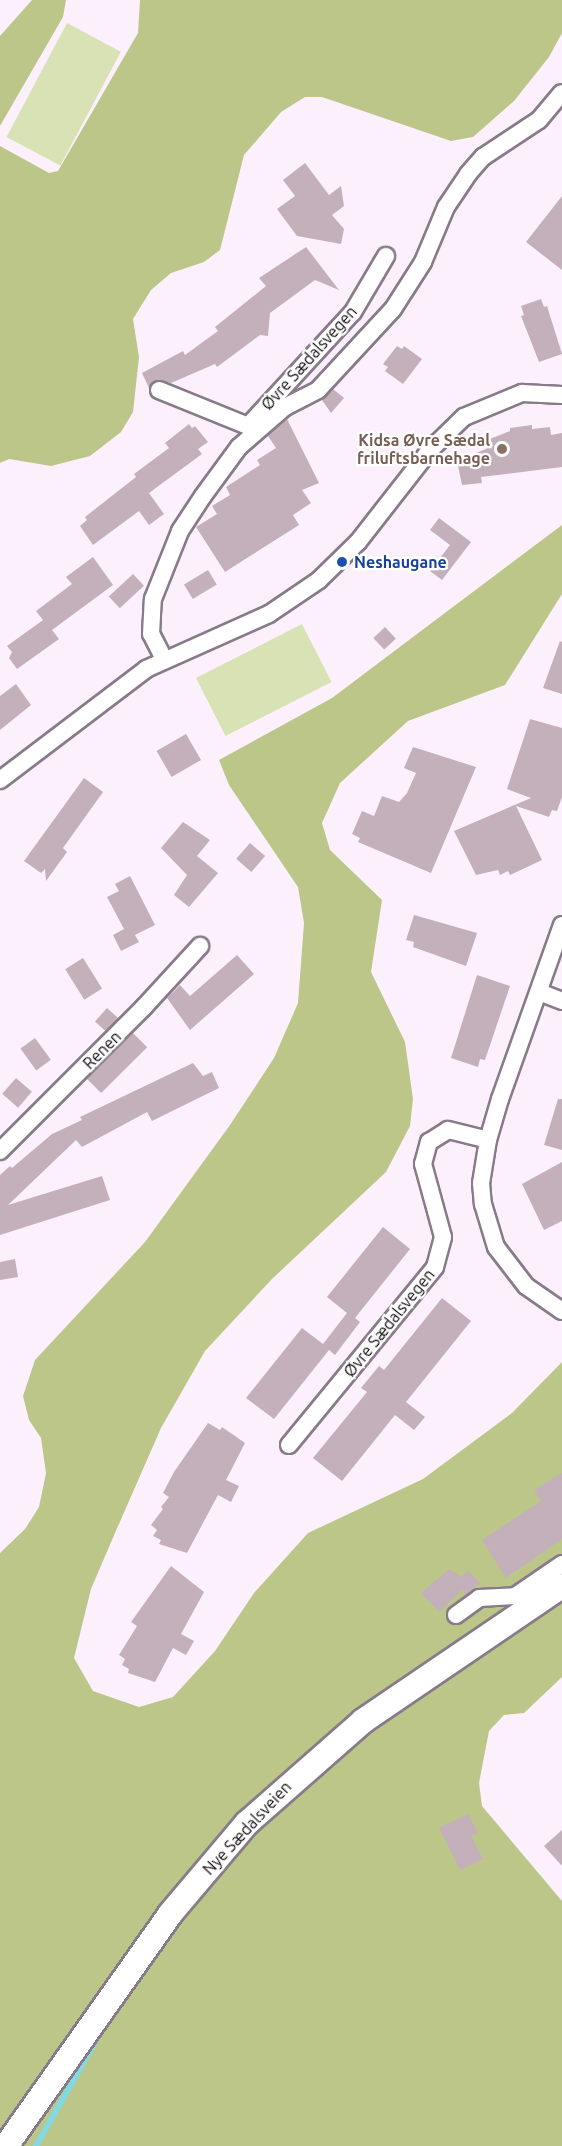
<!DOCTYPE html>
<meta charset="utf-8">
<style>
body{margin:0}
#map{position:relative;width:562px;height:2146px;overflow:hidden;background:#fcf0fd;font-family:Ubuntu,sans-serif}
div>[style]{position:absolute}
.green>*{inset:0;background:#d9e2b4;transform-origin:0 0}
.forest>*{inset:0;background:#bcc689}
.stream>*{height:6px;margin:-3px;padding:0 3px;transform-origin:3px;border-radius:3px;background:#84d8e1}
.building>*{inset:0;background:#c4b0ba;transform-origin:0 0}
.roads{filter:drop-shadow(2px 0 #887b89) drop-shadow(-2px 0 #887b89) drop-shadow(0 2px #887b89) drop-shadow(0 -2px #887b89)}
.street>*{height:16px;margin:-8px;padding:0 8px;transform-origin:8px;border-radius:8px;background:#fff}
.secondary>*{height:24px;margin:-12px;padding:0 12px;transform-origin:12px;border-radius:12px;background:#fff}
.dots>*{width:16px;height:16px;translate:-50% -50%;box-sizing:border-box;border:3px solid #fff;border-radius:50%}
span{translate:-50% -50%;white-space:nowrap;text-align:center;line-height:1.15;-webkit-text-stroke:4.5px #fff;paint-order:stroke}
.street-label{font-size:16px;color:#110c11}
.education-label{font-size:16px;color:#785e54;font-weight:700}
.right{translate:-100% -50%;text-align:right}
.transit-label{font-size:16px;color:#164399;font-weight:700}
.left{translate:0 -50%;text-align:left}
</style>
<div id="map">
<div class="green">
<i style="left:67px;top:23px;width:61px;height:129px;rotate:28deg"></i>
<i style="left:302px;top:624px;width:65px;height:119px;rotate:63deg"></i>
</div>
<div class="forest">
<i style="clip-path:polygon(32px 0,66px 0,63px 17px,0 126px,0 36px)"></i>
<i style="clip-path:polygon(140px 0,562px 0,562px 33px,549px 57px,514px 101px,473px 137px,451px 141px,322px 97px,305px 97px,281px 112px,244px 155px,220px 250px,204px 262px,171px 273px,151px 290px,133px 319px,139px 357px,133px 412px,121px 432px,90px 456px,51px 466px,9px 459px,0 463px,0 146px,49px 173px,58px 171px,138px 33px)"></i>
<i style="clip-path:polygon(562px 525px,562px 594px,505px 685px,408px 721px,340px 783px,322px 823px,330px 850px,382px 900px,371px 972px,405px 1042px,413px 1099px,410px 1126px,386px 1172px,272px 1279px,205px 1351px,161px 1428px,115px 1533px,91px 1589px,74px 1658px,93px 1691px,139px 1707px,173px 1697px,215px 1651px,254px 1593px,308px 1533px,423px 1479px,512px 1413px,562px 1362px,562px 1677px,524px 1713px,504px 1715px,489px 1731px,479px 1783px,482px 1806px,562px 1901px,562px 2146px,0 2146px,0 1553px,25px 1529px,39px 1507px,46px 1473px,41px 1438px,29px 1420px,23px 1396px,35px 1360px,145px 1242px,230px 1125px,274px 1058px,298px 1003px,304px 923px,298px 887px,229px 785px,219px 760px,332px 698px)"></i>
</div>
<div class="stream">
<i style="left:36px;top:2146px;width:120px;rotate:-60.4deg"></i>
</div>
<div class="building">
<i style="clip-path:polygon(305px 163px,329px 195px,341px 186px,344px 206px,332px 215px,344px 229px,341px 244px,297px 236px,277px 209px,295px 196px,283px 180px)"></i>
<i style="clip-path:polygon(562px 196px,562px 270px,526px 242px)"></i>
<i style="clip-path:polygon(306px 247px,339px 290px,315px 280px,270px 313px,268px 336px,260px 335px,217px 367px,215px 364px,171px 383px,157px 380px,149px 388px,142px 373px,183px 351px,185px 355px,218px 331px,215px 327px,266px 286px,259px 278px)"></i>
<i style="clip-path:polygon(541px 299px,544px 307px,547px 306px,562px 354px,539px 362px,521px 316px,524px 315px,521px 306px)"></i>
<i style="clip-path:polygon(397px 346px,402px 349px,404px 346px,422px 359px,403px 384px,385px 371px,388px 367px,383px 364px)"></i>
<i style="clip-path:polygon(333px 389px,344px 398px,331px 413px,322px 400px)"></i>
<i style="clip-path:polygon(287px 419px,319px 483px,302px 490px,311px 503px,293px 515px,299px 525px,225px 572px,196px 527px,217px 514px,212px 506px,230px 495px,226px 487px,260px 465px,257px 460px,276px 448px,268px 436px)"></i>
<i style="clip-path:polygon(189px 424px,192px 428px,195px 426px,208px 442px,198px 449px,202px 454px,149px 493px,164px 514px,149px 525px,139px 511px,93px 545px,80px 526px,87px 520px,85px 517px,136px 477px,134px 474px,169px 448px,165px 443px)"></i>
<i style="clip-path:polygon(532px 425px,532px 429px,550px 427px,551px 435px,562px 433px,562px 467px,481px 477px,482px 483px,462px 485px,457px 461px,493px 446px,490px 439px,510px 431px,510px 428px)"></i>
<i style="clip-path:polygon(439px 518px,471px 542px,442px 580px,430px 571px,450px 545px,430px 530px)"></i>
<i style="clip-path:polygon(93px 557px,113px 585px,52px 630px,59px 639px,17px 669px,9px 658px,12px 652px,7px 646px,43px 620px,36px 611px,72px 584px,66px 577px)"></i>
<i style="left:208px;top:570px;width:17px;height:28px;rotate:59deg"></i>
<i style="left:133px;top:574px;width:16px;height:33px;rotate:47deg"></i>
<i style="left:385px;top:627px;width:16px;height:16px;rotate:47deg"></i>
<i style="clip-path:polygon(560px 641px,562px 642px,562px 694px,543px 688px)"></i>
<i style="clip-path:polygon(16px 684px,31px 705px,0 730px,0 696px)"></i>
<i style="clip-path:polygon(530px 719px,562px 728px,562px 797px,557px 811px,552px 810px,549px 817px,516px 806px,542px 860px,510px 875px,508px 871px,500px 875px,498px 870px,476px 875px,454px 831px,531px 798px,507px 789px)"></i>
<i style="left:186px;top:734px;width:30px;height:34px;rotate:60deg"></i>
<i style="clip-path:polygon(413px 747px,476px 767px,431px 873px,358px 842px,360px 838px,352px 834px,362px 811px,374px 816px,382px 796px,399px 802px,407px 793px,416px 773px,404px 768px)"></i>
<i style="clip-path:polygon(84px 778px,103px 792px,63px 848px,67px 852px,46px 881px,45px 869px,41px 873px,24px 861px)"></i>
<i style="clip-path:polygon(183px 822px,210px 840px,197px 856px,218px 873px,189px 907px,174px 895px,187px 875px,161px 848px)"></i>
<i style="left:250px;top:843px;width:20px;height:21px;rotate:41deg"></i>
<i style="clip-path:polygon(130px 876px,155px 925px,135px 935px,139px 942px,121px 951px,113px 935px,124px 929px,107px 897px,119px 891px,115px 884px)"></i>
<i style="clip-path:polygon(414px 915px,477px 933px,466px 966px,413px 947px,414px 942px,406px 940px)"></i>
<i style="clip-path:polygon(237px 955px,254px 974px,190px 1030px,167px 998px,180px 985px,190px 996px)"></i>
<i style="left:83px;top:958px;width:36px;height:21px;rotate:58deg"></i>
<i style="clip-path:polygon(477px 975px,510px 986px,485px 1060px,480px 1059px,478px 1067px,451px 1058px)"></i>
<i style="left:107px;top:1008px;width:15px;height:18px;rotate:42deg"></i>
<i style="left:133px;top:1033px;width:20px;height:65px;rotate:45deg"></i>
<i style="left:35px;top:1038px;width:27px;height:18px;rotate:54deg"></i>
<i style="clip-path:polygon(193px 1063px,203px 1076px,212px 1072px,219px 1088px,152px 1121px,147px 1112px,82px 1147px,76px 1140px,8px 1205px,102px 1176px,110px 1200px,0 1235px,0 1175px,10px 1166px,12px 1168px,52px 1134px,82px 1120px,80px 1117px)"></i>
<i style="left:16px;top:1078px;width:21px;height:21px;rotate:41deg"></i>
<i style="clip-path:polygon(558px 1099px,562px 1099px,562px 1150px,544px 1145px)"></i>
<i style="clip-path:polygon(562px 1162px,562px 1221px,544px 1230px,522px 1184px)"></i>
<i style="clip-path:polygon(383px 1227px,410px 1249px,355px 1318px,360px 1322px,335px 1355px,329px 1350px,274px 1419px,246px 1398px,302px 1328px,323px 1344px,347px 1313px,327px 1297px)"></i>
<i style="clip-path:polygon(15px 1259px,18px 1277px,0 1280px,0 1262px)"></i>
<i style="clip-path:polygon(442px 1298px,471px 1321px,406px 1402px,425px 1417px,414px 1430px,395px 1415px,342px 1481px,313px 1458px,367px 1392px,361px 1388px,379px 1366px,384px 1370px)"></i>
<i style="clip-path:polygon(208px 1423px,220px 1430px,222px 1427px,245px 1443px,226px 1480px,239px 1486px,231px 1502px,218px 1495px,187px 1553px,159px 1544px,161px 1540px,153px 1536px,157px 1530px,151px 1525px,163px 1509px,161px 1507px,169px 1497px,163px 1493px,174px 1472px)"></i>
<i style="clip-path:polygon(562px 1473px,562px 1539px,506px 1578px,482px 1540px,541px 1501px,534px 1490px)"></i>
<i style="clip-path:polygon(171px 1566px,204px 1592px,181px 1634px,194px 1641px,186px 1655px,173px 1648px,155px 1682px,128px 1673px,129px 1669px,122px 1665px,125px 1659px,119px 1655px,137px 1626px,131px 1622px)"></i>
<i style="clip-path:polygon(449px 1569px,461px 1577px,468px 1571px,480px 1583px,466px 1595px,462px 1590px,439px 1612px,421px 1593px)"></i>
<i style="clip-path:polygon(468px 1814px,478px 1833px,471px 1836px,483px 1859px,460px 1870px,439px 1828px)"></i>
<i style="clip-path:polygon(562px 1830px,562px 1866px,544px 1846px)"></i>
</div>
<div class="roads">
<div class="street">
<i style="left:159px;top:390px;width:96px;rotate:22deg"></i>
<i style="left:249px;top:425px;width:154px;rotate:-47.4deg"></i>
<i style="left:353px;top:312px;width:65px;rotate:-59.5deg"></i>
<i style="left:164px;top:659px;width:28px;rotate:-117deg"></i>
<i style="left:151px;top:634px;width:35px;rotate:-87deg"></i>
<i style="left:153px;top:599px;width:73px;rotate:-68.3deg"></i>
<i style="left:180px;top:531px;width:42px;rotate:-56.7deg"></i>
<i style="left:203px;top:496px;width:61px;rotate:-53.7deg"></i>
<i style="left:239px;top:447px;width:61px;rotate:-41deg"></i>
<i style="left:285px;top:407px;width:37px;rotate:-27deg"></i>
<i style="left:318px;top:390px;width:110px;rotate:-47.2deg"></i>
<i style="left:393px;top:309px;width:56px;rotate:-57.4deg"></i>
<i style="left:423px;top:262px;width:60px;rotate:-67.3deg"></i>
<i style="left:446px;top:207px;width:40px;rotate:-56deg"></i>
<i style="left:468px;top:174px;width:23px;rotate:-49deg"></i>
<i style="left:483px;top:157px;width:67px;rotate:-33.5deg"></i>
<i style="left:539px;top:120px;width:35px;rotate:-50deg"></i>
<i style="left:0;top:780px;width:183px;rotate:-37.2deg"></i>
<i style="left:146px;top:669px;width:135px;rotate:-24.1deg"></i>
<i style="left:269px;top:614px;width:60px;rotate:-34.2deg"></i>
<i style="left:319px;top:580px;width:54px;rotate:-44.3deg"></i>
<i style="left:358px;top:542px;width:115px;rotate:-52deg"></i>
<i style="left:429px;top:451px;width:49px;rotate:-44.2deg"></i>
<i style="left:464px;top:417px;width:63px;rotate:-22.5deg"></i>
<i style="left:522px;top:393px;width:40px;rotate:2.9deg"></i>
<i style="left:562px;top:925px;width:185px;rotate:109.6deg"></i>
<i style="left:500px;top:1099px;width:43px;rotate:106.3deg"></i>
<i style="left:488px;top:1140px;width:44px;rotate:99.2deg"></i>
<i style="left:481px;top:1183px;width:21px;rotate:85deg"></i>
<i style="left:483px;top:1204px;width:45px;rotate:73.2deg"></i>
<i style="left:496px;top:1247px;width:49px;rotate:52.4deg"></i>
<i style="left:526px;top:1286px;width:44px;rotate:34.8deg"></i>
<i style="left:539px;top:992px;width:25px;rotate:21deg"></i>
<i style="left:0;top:1151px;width:204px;rotate:-45deg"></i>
<i style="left:144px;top:1007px;width:83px;rotate:-47.4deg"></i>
<i style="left:289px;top:1445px;width:230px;rotate:-50.6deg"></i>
<i style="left:435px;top:1267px;width:31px;rotate:-75deg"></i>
<i style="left:443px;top:1237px;width:76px;rotate:-105.3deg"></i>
<i style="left:423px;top:1164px;width:23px;rotate:-75deg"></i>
<i style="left:429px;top:1142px;width:22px;rotate:-32deg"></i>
<i style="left:448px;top:1130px;width:41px;rotate:14deg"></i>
<i style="left:456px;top:1615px;width:29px;rotate:-36deg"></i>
<i style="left:479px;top:1598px;width:36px;rotate:-3deg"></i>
<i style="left:515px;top:1596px;width:57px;rotate:-34.2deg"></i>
</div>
<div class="secondary">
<i style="left:6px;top:2146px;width:284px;rotate:-54.7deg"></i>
<i style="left:170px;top:1914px;width:119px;rotate:-49.8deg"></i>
<i style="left:247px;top:1823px;width:154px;rotate:-41.3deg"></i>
<i style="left:363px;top:1721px;width:240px;rotate:-34.2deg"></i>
</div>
</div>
<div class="dots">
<i style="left:502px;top:449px;background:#8d6e63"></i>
<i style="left:342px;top:562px;background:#1a4fb4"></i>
</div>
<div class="street-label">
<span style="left:309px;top:358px;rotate:-48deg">Øvre Sædalsvegen</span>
<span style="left:102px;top:1050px;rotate:-45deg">Renen</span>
<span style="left:389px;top:1323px;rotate:-51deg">Øvre Sædalsvegen</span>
<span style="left:247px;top:1828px;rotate:-47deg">Nye Sædalsveien</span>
</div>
<div class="education-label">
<span class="right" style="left:490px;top:449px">Kidsa Øvre Sædal<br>friluftsbarnehage</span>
</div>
<div class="transit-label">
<span class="left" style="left:354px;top:562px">Neshaugane</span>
</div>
</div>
